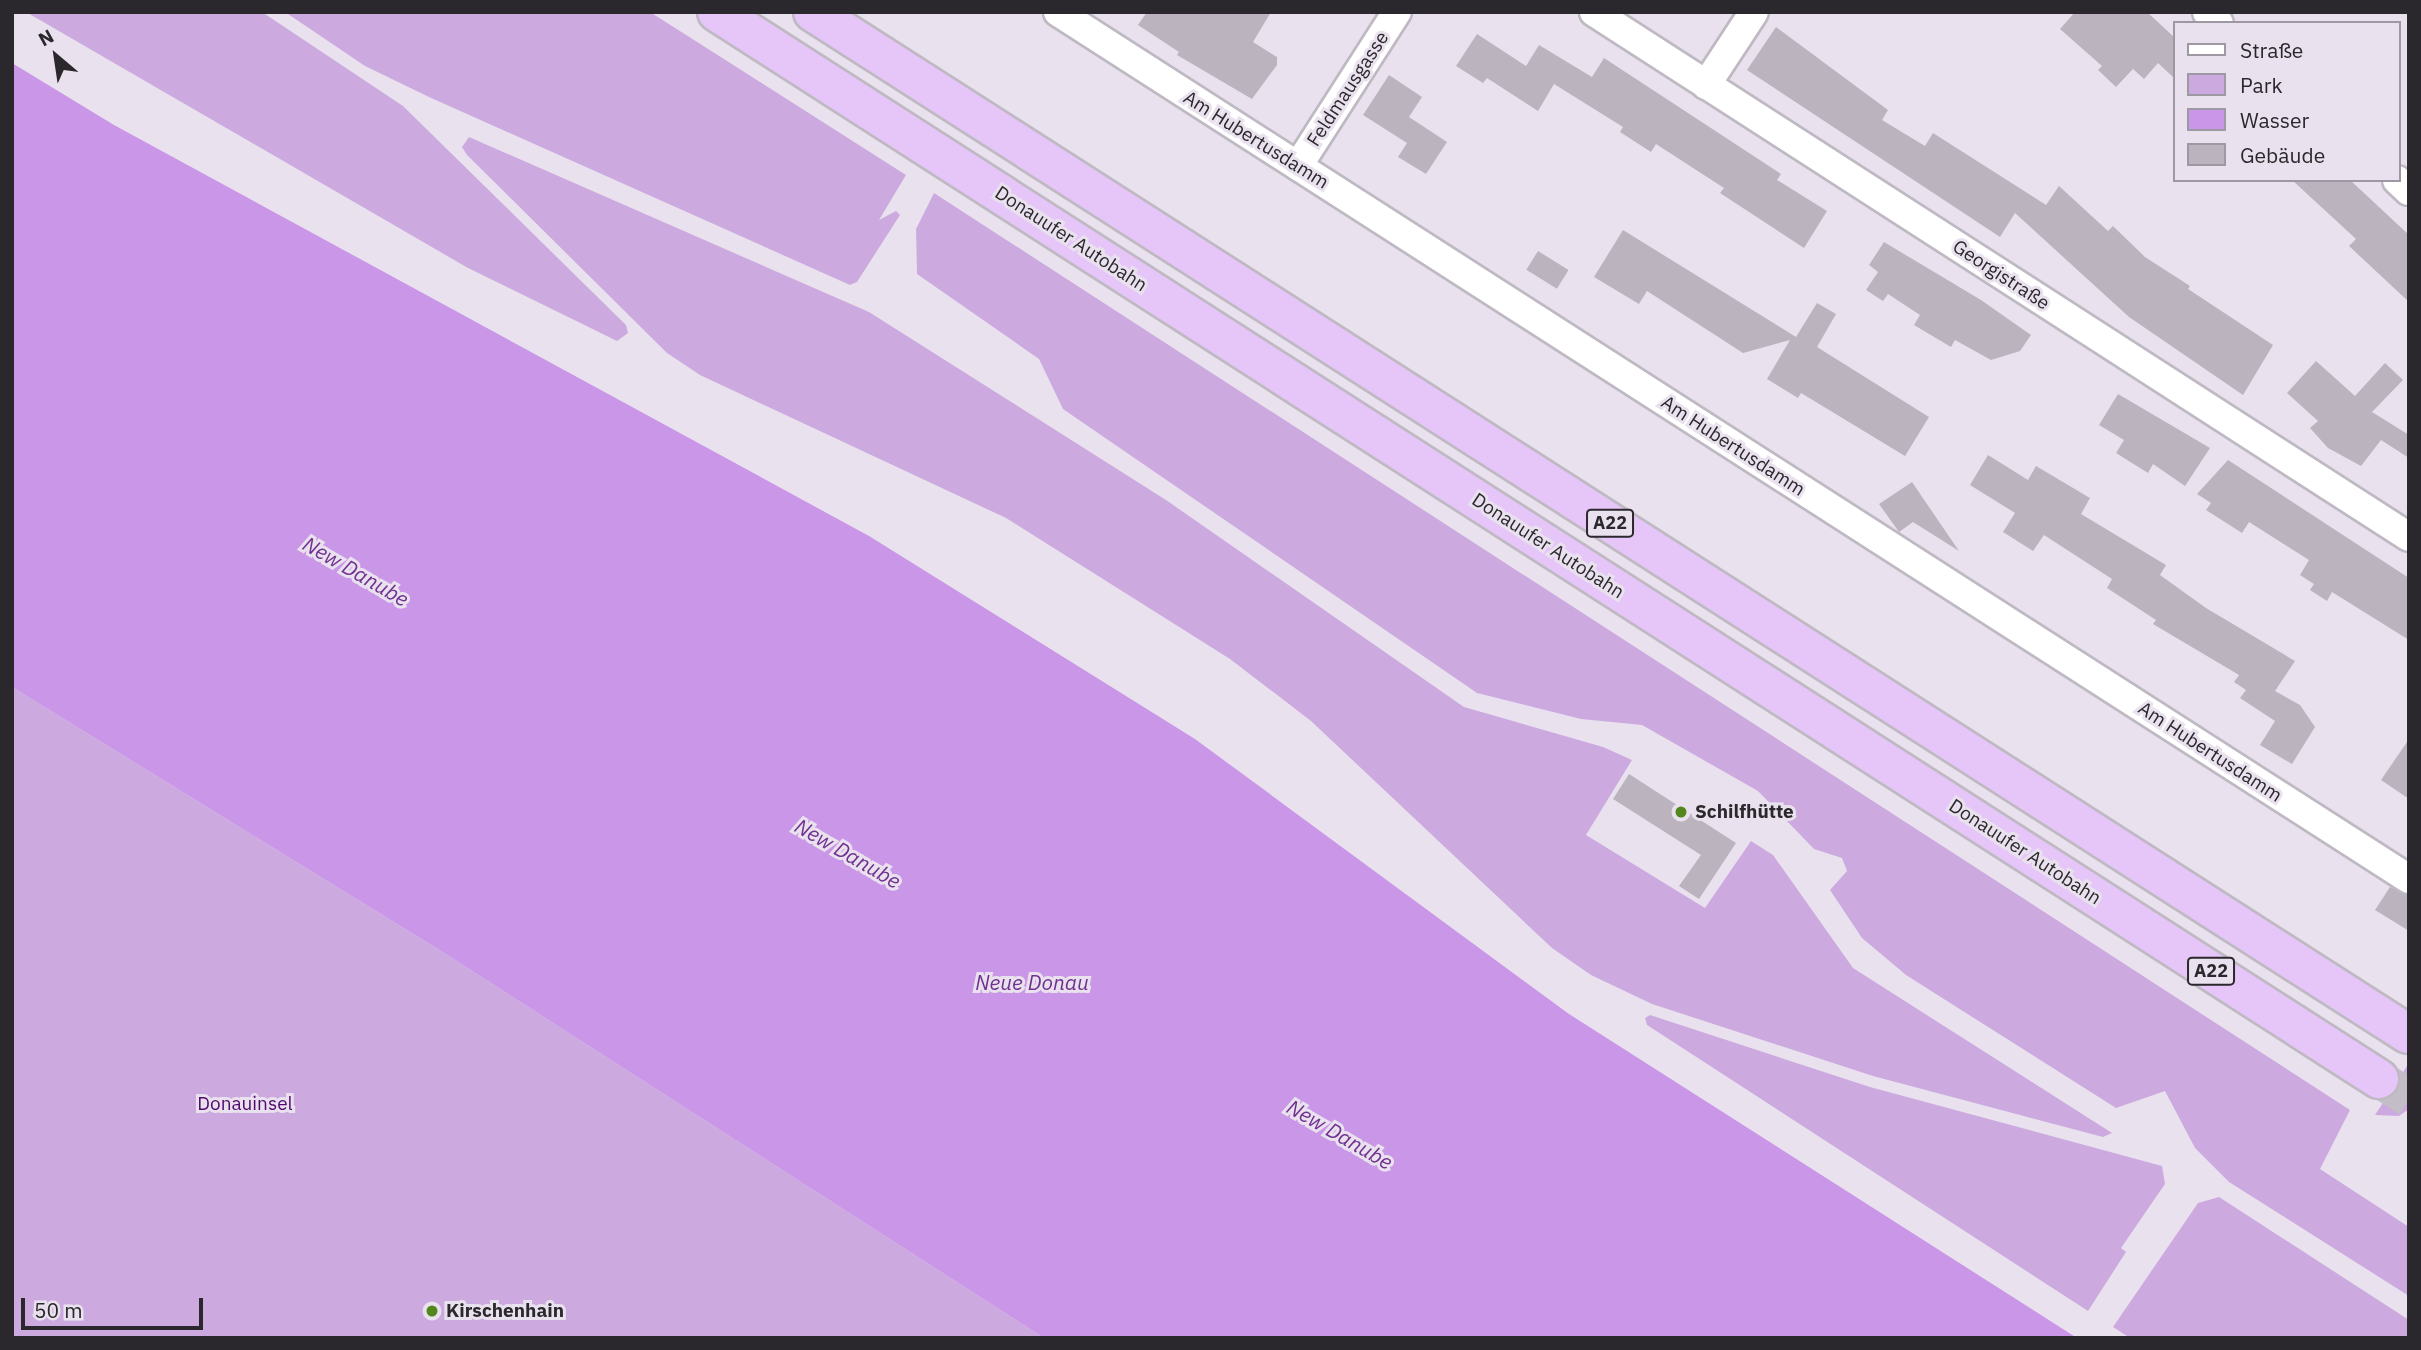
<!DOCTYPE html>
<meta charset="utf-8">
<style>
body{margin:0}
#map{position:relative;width:2421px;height:1350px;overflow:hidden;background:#e9e2ee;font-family:"IBM Plex Sans",sans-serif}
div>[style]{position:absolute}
.green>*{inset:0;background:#ccaae0}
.water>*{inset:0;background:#ca96e8}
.building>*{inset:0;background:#bbb4bf;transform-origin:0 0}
.motorway-tunnel>*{height:38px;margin-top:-19px;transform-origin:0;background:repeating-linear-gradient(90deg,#c3bdc7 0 38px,transparent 0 57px)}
.roads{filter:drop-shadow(2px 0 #bfb9c3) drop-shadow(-2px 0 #bfb9c3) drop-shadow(0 2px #bfb9c3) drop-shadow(0 -2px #bfb9c3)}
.minor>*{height:28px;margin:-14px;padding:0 14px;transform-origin:14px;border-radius:14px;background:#fff}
.motorway>*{height:38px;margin:-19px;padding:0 19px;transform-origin:19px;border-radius:19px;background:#e6c6f9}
.dots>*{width:19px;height:19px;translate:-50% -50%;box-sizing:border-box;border:4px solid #e9e2ee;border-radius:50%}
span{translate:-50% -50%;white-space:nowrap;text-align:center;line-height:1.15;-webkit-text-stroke:6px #e9e2ee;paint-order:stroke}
.shield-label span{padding:2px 5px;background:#e9e2ee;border:2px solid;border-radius:5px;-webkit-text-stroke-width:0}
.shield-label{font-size:18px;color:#2b282d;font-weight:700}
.street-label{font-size:19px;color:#2b282d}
.poi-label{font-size:19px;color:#2b282d;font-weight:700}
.left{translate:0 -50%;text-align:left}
.park-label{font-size:19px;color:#51096e}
.water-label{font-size:21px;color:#713191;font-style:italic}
.frame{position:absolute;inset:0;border:14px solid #2b282d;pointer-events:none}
.legend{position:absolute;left:2173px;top:21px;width:228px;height:161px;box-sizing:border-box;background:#e9e2ee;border:2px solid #9d98a1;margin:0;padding:9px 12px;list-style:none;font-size:21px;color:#2b282d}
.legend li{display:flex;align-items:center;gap:14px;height:35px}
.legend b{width:35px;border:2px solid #9d98a1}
.north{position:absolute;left:21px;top:21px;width:70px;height:70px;-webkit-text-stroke:5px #e9e2ee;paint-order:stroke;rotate:331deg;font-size:19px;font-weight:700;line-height:28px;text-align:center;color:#2b282d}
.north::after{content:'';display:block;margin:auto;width:24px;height:32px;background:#2b282d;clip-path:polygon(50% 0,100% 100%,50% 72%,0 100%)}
.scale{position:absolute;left:21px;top:1298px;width:182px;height:32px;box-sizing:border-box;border:4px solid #2b282d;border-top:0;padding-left:9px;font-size:21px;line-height:24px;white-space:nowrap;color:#2b282d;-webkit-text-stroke:5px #e9e2ee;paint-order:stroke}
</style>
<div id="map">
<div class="green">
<i style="clip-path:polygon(26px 12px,262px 12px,403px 106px,626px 325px,628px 333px,617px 341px,468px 268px)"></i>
<i style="clip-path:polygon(285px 12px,650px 12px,906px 175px,879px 220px,896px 211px,900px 215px,857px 282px,850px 285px,429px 97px,365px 66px)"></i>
<i style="clip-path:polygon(469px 137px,869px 312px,1166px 500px,1464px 707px,1603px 747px,1632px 760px,1586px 835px,1705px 908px,1751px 841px,1773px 855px,1853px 968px,2112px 1133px,2103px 1137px,1873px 1076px,1652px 1004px,1591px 975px,1552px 948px,1311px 721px,1230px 659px,1006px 518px,700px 375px,667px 353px,467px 155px,462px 147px)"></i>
<i style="clip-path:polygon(934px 193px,2350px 1110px,2320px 1169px,2409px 1227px,2409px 1296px,2229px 1182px,2195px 1148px,2165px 1091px,2116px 1108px,1906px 975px,1862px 938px,1830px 890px,1847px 871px,1842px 858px,1814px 849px,1758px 791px,1642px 725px,1581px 719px,1477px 693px,1063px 409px,1039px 359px,917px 274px,916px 229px)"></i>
<i style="clip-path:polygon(12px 687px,441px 951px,1044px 1338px,12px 1338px)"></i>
<i style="clip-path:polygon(1650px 1015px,1870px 1087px,2162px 1166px,2165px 1184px,2121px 1248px,2126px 1252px,2088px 1311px,1647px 1025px,1645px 1018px)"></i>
<i style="clip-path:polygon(2409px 1063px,2409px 1109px,2399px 1116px,2375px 1115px)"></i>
<i style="clip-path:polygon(2219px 1197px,2409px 1320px,2409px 1338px,2130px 1338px,2113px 1327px,2198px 1203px)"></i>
</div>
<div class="water">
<i style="clip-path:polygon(12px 63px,114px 125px,869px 536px,1195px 739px,1569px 1014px,2077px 1338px,1044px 1338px,441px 951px,12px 687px)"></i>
</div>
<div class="building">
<i style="clip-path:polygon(1147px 12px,1271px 12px,1253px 42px,1277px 57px,1277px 65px,1252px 99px,1177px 55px,1179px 52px,1138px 25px)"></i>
<i style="clip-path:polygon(2075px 12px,2147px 12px,2174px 37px,2174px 78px,2158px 63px,2144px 79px,2133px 69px,2116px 87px,2098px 70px,2102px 66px,2060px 29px)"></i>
<i style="clip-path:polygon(1776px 27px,1888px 110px,1882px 120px,1925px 146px,1933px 133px,2046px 205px,2059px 186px,2108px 231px,2113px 226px,2145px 257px,2190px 286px,2188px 289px,2273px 345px,2243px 395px,2129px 317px,2015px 213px,2000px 237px,1747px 70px)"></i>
<i style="clip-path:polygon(1477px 34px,1526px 66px,1539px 45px,1592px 77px,1604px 58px,1781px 174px,1777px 180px,1827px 211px,1804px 248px,1720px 193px,1724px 188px,1656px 144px,1651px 152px,1620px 132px,1623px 127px,1554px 84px,1538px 111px,1487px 78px,1483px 83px,1456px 66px)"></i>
<i style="clip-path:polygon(1389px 75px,1422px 97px,1409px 117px,1447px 142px,1426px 174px,1398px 157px,1407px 143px,1363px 115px)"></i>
<i style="clip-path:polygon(2292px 180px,2350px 180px,2409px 235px,2409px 302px,2349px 246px,2356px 239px)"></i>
<i style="clip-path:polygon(1623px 230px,1796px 337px,1817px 303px,1836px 314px,1817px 347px,1929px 417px,1905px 456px,1801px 393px,1798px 398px,1767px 379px,1790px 340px,1743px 353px,1647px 291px,1639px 304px,1594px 277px)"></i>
<i style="clip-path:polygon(1884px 242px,1981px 300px,2031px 335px,2020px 351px,1991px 360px,1955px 340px,1951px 347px,1914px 325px,1920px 315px,1888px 294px,1883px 301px,1866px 290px,1878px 272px,1869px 265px)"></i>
<i style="left:1538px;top:251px;width:36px;height:22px;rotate:32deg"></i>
<i style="clip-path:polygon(2316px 361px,2355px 396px,2385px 363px,2403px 380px,2372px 412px,2409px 435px,2409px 458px,2381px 440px,2361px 466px,2328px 448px,2310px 428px,2318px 421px,2287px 393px)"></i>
<i style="clip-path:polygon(2118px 394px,2210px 448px,2185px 486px,2153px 464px,2148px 473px,2116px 453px,2124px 440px,2099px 425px)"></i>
<i style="clip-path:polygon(1988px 455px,2028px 480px,2036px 466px,2090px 498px,2081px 514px,2166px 565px,2160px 575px,2206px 608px,2295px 661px,2275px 691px,2300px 705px,2315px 727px,2292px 764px,2260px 745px,2275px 721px,2240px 698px,2246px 690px,2234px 682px,2239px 675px,2153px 624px,2156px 620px,2107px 588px,2112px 579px,2044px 535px,2033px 551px,2003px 532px,2015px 513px,1970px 485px)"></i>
<i style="clip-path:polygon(2228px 460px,2409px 578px,2409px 640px,2332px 592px,2327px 601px,2310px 590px,2314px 584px,2300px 575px,2309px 560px,2249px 522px,2242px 533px,2206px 510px,2211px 503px,2197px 494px)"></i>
<i style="clip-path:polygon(1912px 482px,1959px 551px,1913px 522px,1899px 532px,1879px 504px)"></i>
<i style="clip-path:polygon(2409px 739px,2409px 799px,2381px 780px)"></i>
<i style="clip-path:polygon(1629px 774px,1736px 843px,1699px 899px,1679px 886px,1701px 855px,1613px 799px)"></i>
<i style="clip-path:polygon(2390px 887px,2409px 896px,2409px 931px,2375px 910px)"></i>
</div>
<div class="motorway-tunnel">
<i style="left:2379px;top:1079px;width:36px;rotate:32deg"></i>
</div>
<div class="roads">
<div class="minor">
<i style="left:1058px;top:12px;width:1605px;rotate:32.69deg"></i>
<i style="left:1594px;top:12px;width:969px;rotate:32.79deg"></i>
<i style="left:2207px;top:12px;width:16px;rotate:43deg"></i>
<i style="left:1706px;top:85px;width:87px;rotate:-56.7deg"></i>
<i style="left:1298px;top:166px;width:183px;rotate:-57.3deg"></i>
<i style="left:2397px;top:180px;width:16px;rotate:43deg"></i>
</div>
<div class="motorway">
<i style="left:717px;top:12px;width:1975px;rotate:32.7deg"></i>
<i style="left:813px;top:12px;width:1894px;rotate:32.65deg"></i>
</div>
</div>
<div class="dots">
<i style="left:1681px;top:812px;background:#53861c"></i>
<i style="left:432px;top:1311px;background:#53861c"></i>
</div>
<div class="shield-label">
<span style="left:1610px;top:523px">A22</span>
<span style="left:2211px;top:971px">A22</span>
</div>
<div class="street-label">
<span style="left:1348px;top:89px;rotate:-57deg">Feldmausgasse</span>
<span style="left:1256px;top:140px;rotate:32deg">Am Hubertusdamm</span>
<span style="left:1071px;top:239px;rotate:33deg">Donauufer Autobahn</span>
<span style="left:2001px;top:275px;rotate:33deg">Georgistraße</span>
<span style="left:1733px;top:446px;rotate:33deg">Am Hubertusdamm</span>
<span style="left:1548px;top:546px;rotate:33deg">Donauufer Autobahn</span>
<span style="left:2210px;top:752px;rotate:33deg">Am Hubertusdamm</span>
<span style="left:2025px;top:852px;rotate:33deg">Donauufer Autobahn</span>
</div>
<div class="poi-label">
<span class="left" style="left:1695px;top:812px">Schilfhütte</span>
<span class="left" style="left:446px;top:1311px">Kirschenhain</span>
</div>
<div class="park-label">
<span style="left:245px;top:1104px">Donauinsel</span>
</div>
<div class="water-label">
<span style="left:356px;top:571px;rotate:30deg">New Danube</span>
<span style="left:848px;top:853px;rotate:30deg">New Danube</span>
<span style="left:1032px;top:982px">Neue Donau</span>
<span style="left:1340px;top:1134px;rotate:30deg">New Danube</span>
</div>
<div class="frame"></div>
<ul class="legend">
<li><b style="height:9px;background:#fff"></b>Straße</li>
<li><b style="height:19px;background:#ccaae0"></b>Park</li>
<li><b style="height:19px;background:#ca96e8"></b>Wasser</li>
<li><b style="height:19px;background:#bbb4bf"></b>Gebäude</li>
</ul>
<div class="north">N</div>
<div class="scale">50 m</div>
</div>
